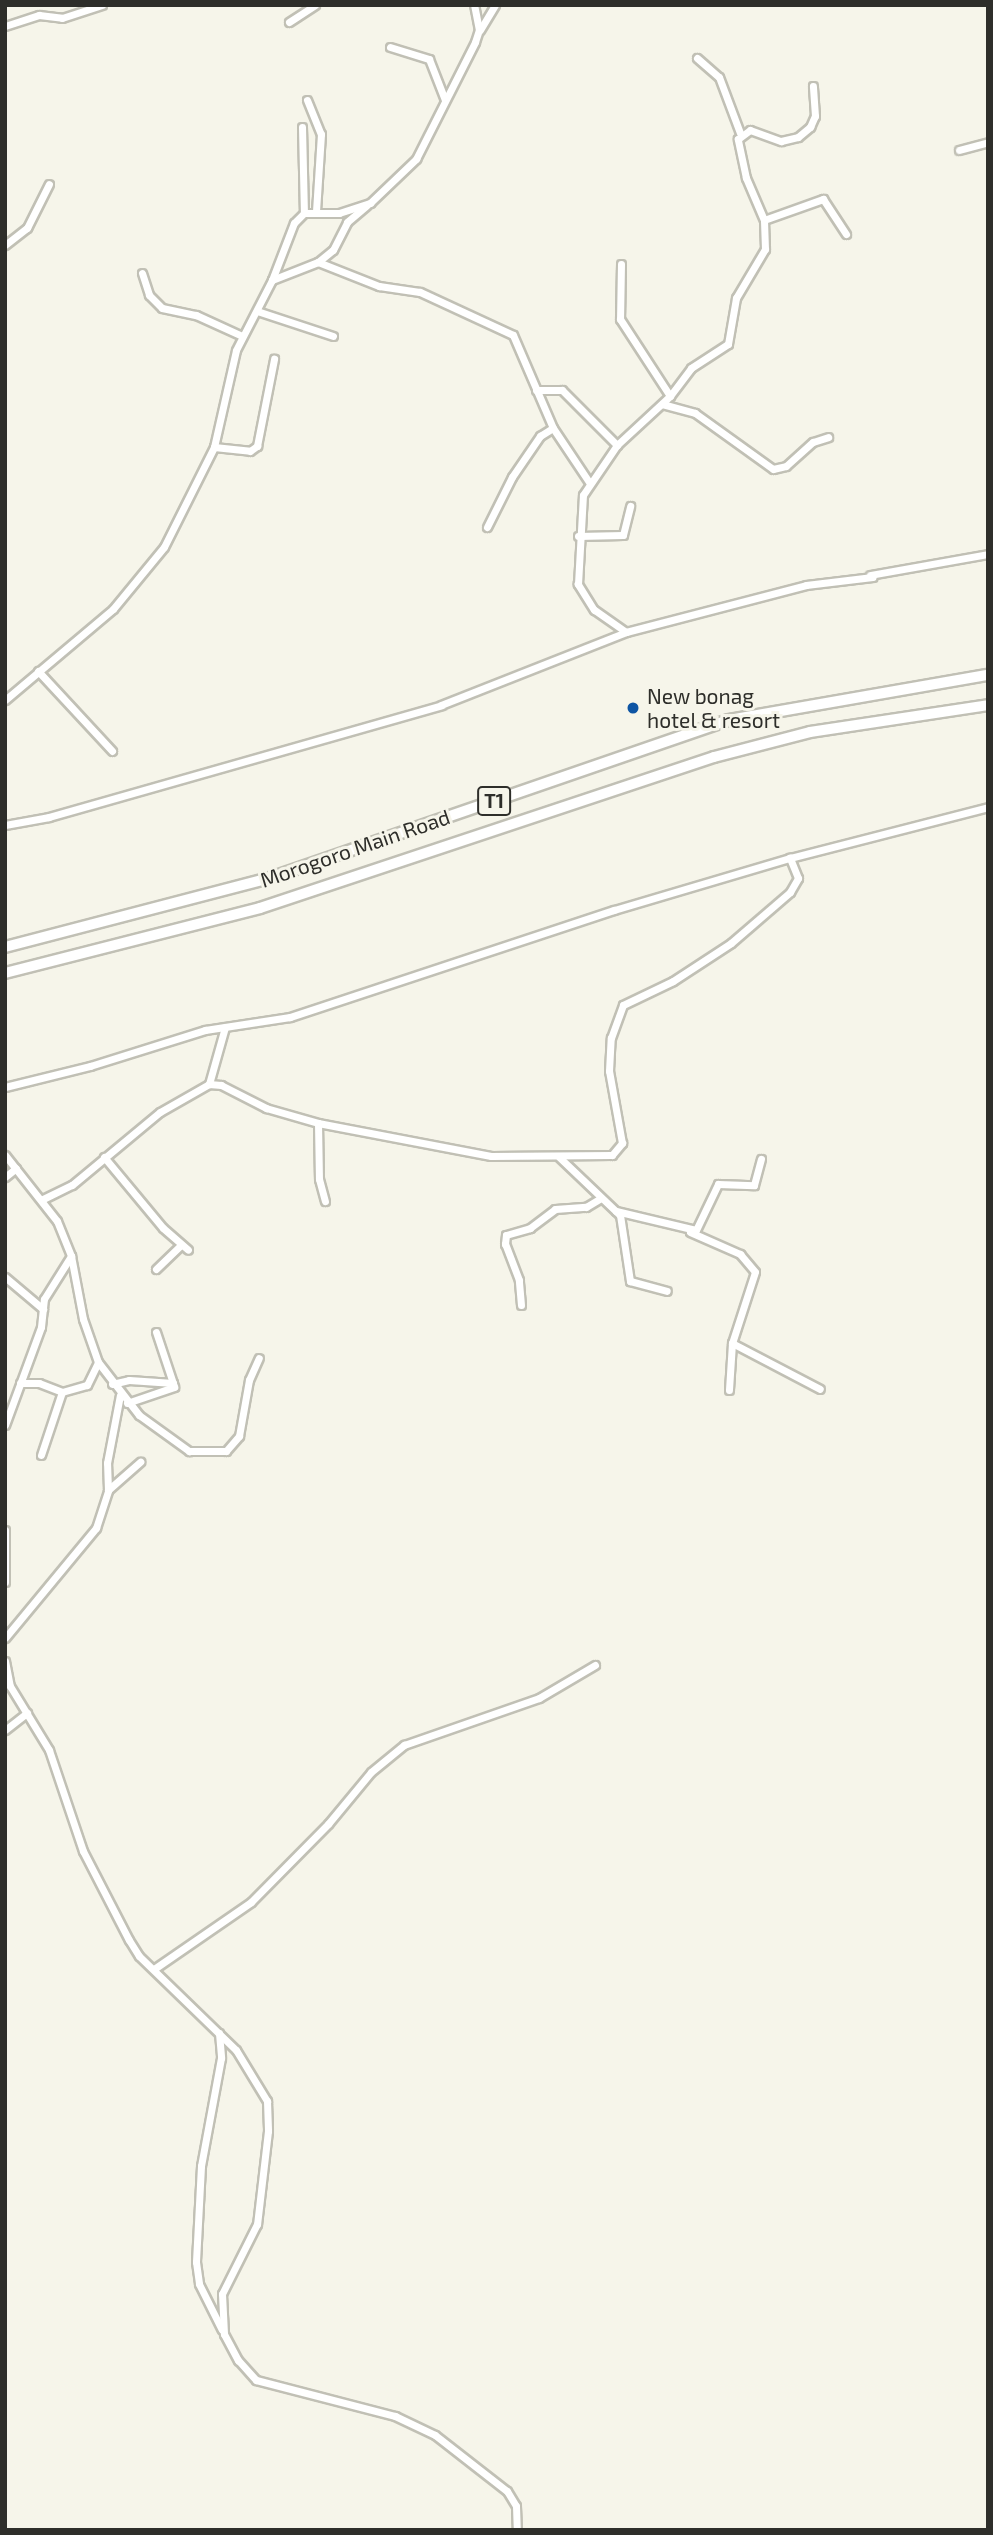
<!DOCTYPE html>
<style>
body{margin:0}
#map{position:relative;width:993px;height:2535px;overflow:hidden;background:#f6f5ea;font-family:"Exo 2",sans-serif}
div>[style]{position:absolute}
.roads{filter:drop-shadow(2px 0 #c1c0b5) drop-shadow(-2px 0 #c1c0b5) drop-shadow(0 2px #c1c0b5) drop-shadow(0 -2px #c1c0b5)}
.minor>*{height:7px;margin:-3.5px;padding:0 3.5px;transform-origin:3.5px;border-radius:3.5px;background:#fff}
.trunk>*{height:10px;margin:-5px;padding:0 5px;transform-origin:5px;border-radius:5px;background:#fff}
.dots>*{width:19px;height:19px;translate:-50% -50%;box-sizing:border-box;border:4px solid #f6f5ea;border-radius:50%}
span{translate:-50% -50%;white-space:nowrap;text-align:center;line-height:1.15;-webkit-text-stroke:6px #f6f5ea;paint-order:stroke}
.shield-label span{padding:2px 5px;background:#f6f5ea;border:2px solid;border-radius:5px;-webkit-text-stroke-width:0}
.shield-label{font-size:19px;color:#2e2e2a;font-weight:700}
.poi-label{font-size:21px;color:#2e2e2a}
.left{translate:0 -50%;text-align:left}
.street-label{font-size:21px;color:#2e2e2a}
.frame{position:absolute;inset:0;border:7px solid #2e2e2a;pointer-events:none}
</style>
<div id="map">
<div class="roads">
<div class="minor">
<i style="left:289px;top:22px;width:31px;rotate:-33deg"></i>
<i style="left:5px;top:26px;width:36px;rotate:-18deg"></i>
<i style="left:39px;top:15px;width:23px;rotate:7deg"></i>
<i style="left:62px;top:18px;width:42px;rotate:-18deg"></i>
<i style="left:480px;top:30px;width:29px;rotate:-59deg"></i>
<i style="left:390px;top:47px;width:41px;rotate:17.1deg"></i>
<i style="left:429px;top:59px;width:44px;rotate:68.7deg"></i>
<i style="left:697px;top:58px;width:29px;rotate:41deg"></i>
<i style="left:719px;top:77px;width:60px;rotate:69.4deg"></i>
<i style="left:307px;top:100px;width:37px;rotate:68deg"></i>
<i style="left:321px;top:134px;width:78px;rotate:93.7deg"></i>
<i style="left:302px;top:127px;width:86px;rotate:88.7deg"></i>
<i style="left:959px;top:150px;width:30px;rotate:-15deg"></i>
<i style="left:764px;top:220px;width:63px;rotate:-19.6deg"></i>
<i style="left:823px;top:199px;width:42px;rotate:56.7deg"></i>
<i style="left:5px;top:245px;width:28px;rotate:-38deg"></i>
<i style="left:27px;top:228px;width:49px;rotate:-63.4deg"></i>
<i style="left:318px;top:262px;width:66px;rotate:21.5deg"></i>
<i style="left:379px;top:286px;width:41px;rotate:8.3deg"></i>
<i style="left:420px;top:292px;width:102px;rotate:24.8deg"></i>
<i style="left:513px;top:335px;width:101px;rotate:66.7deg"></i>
<i style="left:553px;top:428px;width:65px;rotate:56.3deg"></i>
<i style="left:621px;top:264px;width:55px;rotate:91deg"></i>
<i style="left:620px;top:319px;width:92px;rotate:57deg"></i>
<i style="left:142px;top:273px;width:23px;rotate:72deg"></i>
<i style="left:149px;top:295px;width:18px;rotate:45deg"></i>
<i style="left:162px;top:308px;width:35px;rotate:12deg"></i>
<i style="left:196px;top:315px;width:51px;rotate:24.5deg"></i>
<i style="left:272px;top:280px;width:49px;rotate:-21.4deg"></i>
<i style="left:318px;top:262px;width:19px;rotate:-39deg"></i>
<i style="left:333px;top:250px;width:31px;rotate:-63deg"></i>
<i style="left:347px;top:222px;width:25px;rotate:-40deg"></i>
<i style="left:257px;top:311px;width:80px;rotate:18.2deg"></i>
<i style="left:536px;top:390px;width:26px"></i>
<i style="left:562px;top:390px;width:78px;rotate:45deg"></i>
<i style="left:662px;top:404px;width:34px;rotate:15deg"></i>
<i style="left:695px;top:413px;width:96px;rotate:35.7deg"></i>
<i style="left:773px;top:469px;width:13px;rotate:-13deg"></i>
<i style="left:786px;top:466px;width:36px;rotate:-42deg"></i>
<i style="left:813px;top:442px;width:16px;rotate:-18deg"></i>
<i style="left:214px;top:447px;width:36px;rotate:6deg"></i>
<i style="left:250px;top:451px;width:9px;rotate:-36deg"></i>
<i style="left:257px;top:446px;width:89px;rotate:-78.9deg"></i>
<i style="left:487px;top:527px;width:56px;rotate:-63.4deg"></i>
<i style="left:512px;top:477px;width:50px;rotate:-55.7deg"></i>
<i style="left:540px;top:436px;width:15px;rotate:-32deg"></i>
<i style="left:578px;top:536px;width:45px;rotate:-1.3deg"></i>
<i style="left:623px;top:535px;width:30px;rotate:-76deg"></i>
<i style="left:870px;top:575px;width:120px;rotate:-10.1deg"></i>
<i style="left:626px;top:632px;width:39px;rotate:-145deg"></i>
<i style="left:594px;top:610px;width:31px;rotate:-122deg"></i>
<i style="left:578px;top:584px;width:89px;rotate:-86.8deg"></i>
<i style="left:583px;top:495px;width:60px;rotate:-55.8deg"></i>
<i style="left:617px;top:445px;width:72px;rotate:-42.8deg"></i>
<i style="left:670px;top:396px;width:35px;rotate:-53deg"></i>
<i style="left:691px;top:368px;width:44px;rotate:-33deg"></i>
<i style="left:728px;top:344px;width:47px;rotate:-80.1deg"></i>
<i style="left:736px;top:298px;width:57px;rotate:-59.4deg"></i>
<i style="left:765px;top:249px;width:29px;rotate:-92deg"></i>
<i style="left:764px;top:220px;width:46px;rotate:-113.2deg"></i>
<i style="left:746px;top:178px;width:40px;rotate:-102deg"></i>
<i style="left:738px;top:139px;width:15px;rotate:-37deg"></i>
<i style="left:750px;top:130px;width:33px;rotate:20deg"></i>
<i style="left:781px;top:141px;width:17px;rotate:-13deg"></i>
<i style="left:798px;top:137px;width:16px;rotate:-40deg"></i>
<i style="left:810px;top:127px;width:12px;rotate:-66deg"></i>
<i style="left:815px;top:116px;width:30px;rotate:-94deg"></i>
<i style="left:38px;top:671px;width:109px;rotate:47.2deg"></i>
<i style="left:5px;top:700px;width:141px;rotate:-40.1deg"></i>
<i style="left:113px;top:609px;width:80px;rotate:-50.6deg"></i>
<i style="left:164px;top:547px;width:112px;rotate:-63.4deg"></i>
<i style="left:214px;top:447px;width:99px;rotate:-77.2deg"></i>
<i style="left:236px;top:350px;width:79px;rotate:-62.8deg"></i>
<i style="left:272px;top:280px;width:61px;rotate:-68.9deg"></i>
<i style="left:294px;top:223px;width:14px;rotate:-45deg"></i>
<i style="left:304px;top:213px;width:35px"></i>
<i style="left:339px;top:213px;width:33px;rotate:-18deg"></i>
<i style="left:370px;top:203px;width:64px;rotate:-43.7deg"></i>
<i style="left:416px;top:159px;width:131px;rotate:-63.2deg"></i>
<i style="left:475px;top:42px;width:13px;rotate:-72deg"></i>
<i style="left:479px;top:30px;width:25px;rotate:-101deg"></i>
<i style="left:5px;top:825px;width:45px;rotate:-10.3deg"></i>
<i style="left:49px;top:817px;width:408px;rotate:-15.9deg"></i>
<i style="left:441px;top:705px;width:199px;rotate:-21.5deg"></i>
<i style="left:626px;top:632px;width:186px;rotate:-14.6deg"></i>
<i style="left:806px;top:585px;width:67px;rotate:-6.8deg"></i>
<i style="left:209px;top:1084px;width:12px;rotate:5deg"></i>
<i style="left:221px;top:1085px;width:51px;rotate:27.1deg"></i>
<i style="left:266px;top:1108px;width:54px;rotate:16.1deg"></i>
<i style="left:318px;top:1123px;width:176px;rotate:10.8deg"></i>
<i style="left:491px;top:1156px;width:121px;rotate:-0.5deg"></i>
<i style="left:612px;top:1155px;width:16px;rotate:-50deg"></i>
<i style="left:622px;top:1143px;width:73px;rotate:-100.2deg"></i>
<i style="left:609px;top:1071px;width:33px;rotate:-87deg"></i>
<i style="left:611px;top:1038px;width:35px;rotate:-70deg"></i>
<i style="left:623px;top:1005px;width:55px;rotate:-25.6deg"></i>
<i style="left:673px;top:981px;width:69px;rotate:-33.2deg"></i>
<i style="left:731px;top:943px;width:78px;rotate:-40.8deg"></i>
<i style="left:790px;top:892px;width:16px;rotate:-60deg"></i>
<i style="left:798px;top:878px;width:22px;rotate:-112deg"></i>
<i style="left:5px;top:1087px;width:88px;rotate:-13.9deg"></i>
<i style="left:90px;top:1066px;width:121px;rotate:-17.4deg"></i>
<i style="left:205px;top:1030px;width:86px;rotate:-8.7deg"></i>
<i style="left:290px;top:1017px;width:341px;rotate:-18.3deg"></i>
<i style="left:614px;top:910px;width:184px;rotate:-16.5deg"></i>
<i style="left:790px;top:858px;width:204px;rotate:-14.4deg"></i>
<i style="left:318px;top:1123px;width:56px;rotate:89deg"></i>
<i style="left:319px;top:1179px;width:23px;rotate:75deg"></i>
<i style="left:5px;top:1155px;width:84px;rotate:51.8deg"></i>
<i style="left:57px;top:1221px;width:38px;rotate:68deg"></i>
<i style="left:71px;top:1256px;width:64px;rotate:79.2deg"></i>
<i style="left:83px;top:1319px;width:46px;rotate:70.8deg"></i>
<i style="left:98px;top:1362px;width:67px;rotate:52.3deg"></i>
<i style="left:139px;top:1415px;width:62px;rotate:35.8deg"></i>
<i style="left:189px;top:1451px;width:37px"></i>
<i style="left:226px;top:1451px;width:20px;rotate:-49deg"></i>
<i style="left:239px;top:1436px;width:57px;rotate:-79.9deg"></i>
<i style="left:249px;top:1380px;width:24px;rotate:-66deg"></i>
<i style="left:104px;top:1157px;width:92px;rotate:50.3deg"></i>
<i style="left:163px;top:1228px;width:33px;rotate:41deg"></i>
<i style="left:559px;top:1157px;width:84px;rotate:43.6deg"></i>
<i style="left:620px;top:1215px;width:67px;rotate:81.4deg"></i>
<i style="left:630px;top:1281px;width:38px;rotate:15deg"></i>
<i style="left:5px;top:1177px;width:14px;rotate:-39deg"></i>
<i style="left:43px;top:1199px;width:32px;rotate:-26deg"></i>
<i style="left:72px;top:1185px;width:114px;rotate:-39.7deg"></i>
<i style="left:160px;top:1112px;width:56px;rotate:-29.7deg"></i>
<i style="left:209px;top:1084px;width:59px;rotate:-74.3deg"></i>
<i style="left:616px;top:1211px;width:82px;rotate:13.4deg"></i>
<i style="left:696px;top:1230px;width:51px;rotate:-64.4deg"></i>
<i style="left:718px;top:1184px;width:36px;rotate:2deg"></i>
<i style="left:754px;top:1185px;width:27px;rotate:-75deg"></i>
<i style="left:690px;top:1232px;width:55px;rotate:23.7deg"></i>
<i style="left:740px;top:1254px;width:23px;rotate:50deg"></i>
<i style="left:755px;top:1272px;width:75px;rotate:107.9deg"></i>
<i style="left:732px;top:1343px;width:47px;rotate:93.7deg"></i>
<i style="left:156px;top:1269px;width:35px;rotate:-44deg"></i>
<i style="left:5px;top:1277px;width:50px;rotate:40.1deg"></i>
<i style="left:521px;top:1305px;width:25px;rotate:-95deg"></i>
<i style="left:519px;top:1280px;width:39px;rotate:-111deg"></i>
<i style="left:505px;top:1244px;width:9px;rotate:-84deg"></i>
<i style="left:506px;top:1235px;width:25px;rotate:-16deg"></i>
<i style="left:530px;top:1228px;width:31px;rotate:-37deg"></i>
<i style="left:555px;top:1209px;width:31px;rotate:-4deg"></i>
<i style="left:586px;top:1207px;width:17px;rotate:-31deg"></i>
<i style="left:156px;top:1332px;width:54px;rotate:71.6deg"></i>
<i style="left:732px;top:1343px;width:99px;rotate:27.6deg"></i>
<i style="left:20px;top:1383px;width:19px"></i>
<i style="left:39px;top:1383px;width:25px;rotate:21deg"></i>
<i style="left:112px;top:1384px;width:17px;rotate:-13deg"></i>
<i style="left:129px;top:1380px;width:44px;rotate:3.9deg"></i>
<i style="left:173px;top:1383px;width:4px;rotate:76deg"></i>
<i style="left:127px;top:1403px;width:50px;rotate:-18.8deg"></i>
<i style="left:5px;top:1425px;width:104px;rotate:-69.8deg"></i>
<i style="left:41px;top:1327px;width:28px;rotate:-84deg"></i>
<i style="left:44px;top:1299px;width:51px;rotate:-57.9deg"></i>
<i style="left:41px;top:1455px;width:66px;rotate:-71.6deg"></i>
<i style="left:62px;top:1392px;width:26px;rotate:-16deg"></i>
<i style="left:87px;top:1385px;width:25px;rotate:-64deg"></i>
<i style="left:108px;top:1490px;width:27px;rotate:-92deg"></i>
<i style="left:107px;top:1463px;width:69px;rotate:-79.2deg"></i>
<i style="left:5px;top:1530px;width:52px;rotate:90deg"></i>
<i style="left:5px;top:1638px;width:143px;rotate:-50.4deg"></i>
<i style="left:96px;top:1528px;width:40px;rotate:-72deg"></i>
<i style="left:108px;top:1490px;width:43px;rotate:-41.2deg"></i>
<i style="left:5px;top:1661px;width:25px;rotate:79deg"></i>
<i style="left:10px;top:1686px;width:75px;rotate:58.6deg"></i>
<i style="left:49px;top:1750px;width:107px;rotate:71.4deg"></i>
<i style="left:83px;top:1851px;width:100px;rotate:62.7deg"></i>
<i style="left:129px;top:1940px;width:19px;rotate:58deg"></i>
<i style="left:139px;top:1956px;width:135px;rotate:44.1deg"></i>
<i style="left:236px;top:2050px;width:60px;rotate:58.7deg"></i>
<i style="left:267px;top:2101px;width:30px;rotate:88deg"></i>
<i style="left:268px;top:2131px;width:94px;rotate:96.7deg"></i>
<i style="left:257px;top:2224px;width:78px;rotate:116.6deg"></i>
<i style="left:222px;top:2294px;width:40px;rotate:87.1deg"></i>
<i style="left:224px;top:2334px;width:30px;rotate:62deg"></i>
<i style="left:238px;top:2360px;width:27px;rotate:48deg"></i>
<i style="left:256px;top:2380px;width:144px;rotate:14.5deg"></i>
<i style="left:395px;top:2416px;width:44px;rotate:25.4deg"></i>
<i style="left:435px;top:2435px;width:91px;rotate:37.9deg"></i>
<i style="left:507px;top:2491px;width:17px;rotate:59deg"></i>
<i style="left:516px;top:2506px;width:24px;rotate:88deg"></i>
<i style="left:5px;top:1730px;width:28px;rotate:-38deg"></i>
<i style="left:154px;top:1969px;width:118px;rotate:-34.6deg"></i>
<i style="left:251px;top:1902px;width:110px;rotate:-45.4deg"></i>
<i style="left:328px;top:1824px;width:67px;rotate:-50.4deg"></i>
<i style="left:371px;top:1772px;width:43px;rotate:-39.3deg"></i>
<i style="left:404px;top:1745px;width:143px;rotate:-19.2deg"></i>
<i style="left:539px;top:1698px;width:65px;rotate:-30.5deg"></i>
<i style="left:219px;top:2033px;width:25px;rotate:85deg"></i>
<i style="left:221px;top:2058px;width:110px;rotate:100.5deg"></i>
<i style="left:201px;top:2166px;width:96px;rotate:93deg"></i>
<i style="left:196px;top:2262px;width:22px;rotate:82deg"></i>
<i style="left:199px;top:2284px;width:51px;rotate:63.4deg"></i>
</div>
<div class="trunk">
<i style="left:5px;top:947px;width:274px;rotate:-14.6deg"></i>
<i style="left:270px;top:878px;width:485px;rotate:-19deg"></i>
<i style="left:729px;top:720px;width:263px;rotate:-9.9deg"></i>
<i style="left:5px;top:973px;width:263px;rotate:-14.3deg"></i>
<i style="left:260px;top:908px;width:478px;rotate:-18.4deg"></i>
<i style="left:714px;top:757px;width:99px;rotate:-14.6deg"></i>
<i style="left:810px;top:732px;width:180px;rotate:-8.6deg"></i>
</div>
</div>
<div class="dots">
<i style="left:633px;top:708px;background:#0e55a4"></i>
</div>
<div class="shield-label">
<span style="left:494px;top:801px">T1</span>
</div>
<div class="poi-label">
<span class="left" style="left:647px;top:708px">New bonag<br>hotel &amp; resort</span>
</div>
<div class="street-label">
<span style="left:355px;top:848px;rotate:-19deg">Morogoro Main Road</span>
</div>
<div class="frame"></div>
</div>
